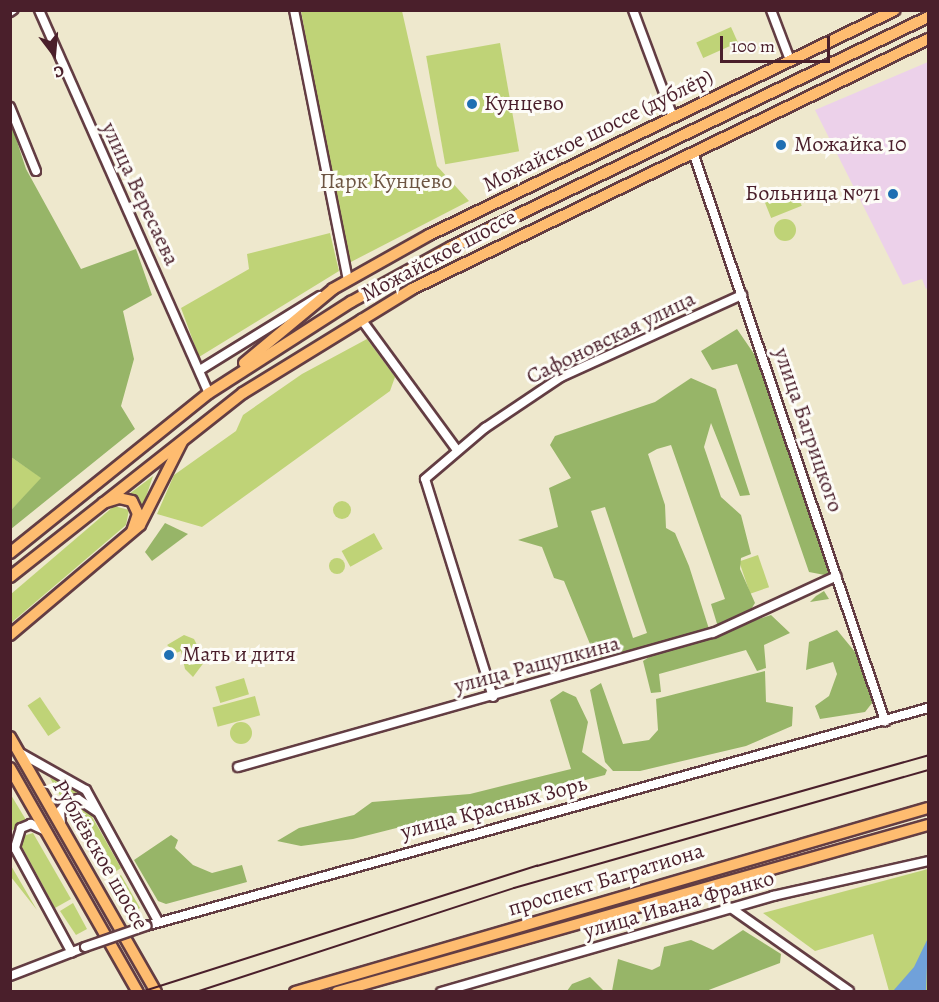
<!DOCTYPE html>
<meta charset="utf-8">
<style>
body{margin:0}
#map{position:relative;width:939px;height:1002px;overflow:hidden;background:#eee8cd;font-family:Alegreya,serif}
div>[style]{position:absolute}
.built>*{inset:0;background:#ecd1ea}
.green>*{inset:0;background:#bfd377;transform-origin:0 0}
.round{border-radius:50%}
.forest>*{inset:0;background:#97b568}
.water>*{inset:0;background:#70a1da}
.roads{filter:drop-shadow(2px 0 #633d43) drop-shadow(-2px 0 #633d43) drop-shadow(0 2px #633d43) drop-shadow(0 -2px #633d43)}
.minor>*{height:8px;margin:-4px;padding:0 4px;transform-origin:4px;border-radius:4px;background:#fff}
.major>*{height:10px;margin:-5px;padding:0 5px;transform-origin:5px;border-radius:5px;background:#febc70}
.rail>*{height:2px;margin:-1px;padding:0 1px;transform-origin:1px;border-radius:1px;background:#4a1f2b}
.bridges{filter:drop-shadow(2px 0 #633d43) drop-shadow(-2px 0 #633d43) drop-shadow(0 2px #633d43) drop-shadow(0 -2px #633d43)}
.minor-bridge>*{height:8px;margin:-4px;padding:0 4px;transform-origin:4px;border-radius:4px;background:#fff}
.dots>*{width:16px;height:16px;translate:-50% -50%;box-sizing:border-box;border:3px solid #fdfcf7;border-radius:50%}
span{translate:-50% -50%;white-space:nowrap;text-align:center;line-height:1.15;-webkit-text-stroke:6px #fdfcf7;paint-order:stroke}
.poi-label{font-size:22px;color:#4a1f2b}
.left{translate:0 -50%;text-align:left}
.right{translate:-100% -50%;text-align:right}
.street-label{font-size:22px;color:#4a1f2b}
.park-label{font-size:22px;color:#6d5542}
.frame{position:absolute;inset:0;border:12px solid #4a1f2b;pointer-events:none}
.north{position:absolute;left:24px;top:24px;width:60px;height:60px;-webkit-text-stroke:4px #fdfcf7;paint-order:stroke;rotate:164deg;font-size:16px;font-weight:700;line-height:24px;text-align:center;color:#4a1f2b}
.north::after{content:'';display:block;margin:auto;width:21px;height:27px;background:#4a1f2b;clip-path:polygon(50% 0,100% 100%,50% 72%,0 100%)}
.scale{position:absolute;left:720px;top:36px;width:110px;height:27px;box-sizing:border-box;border:3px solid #4a1f2b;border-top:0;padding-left:8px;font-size:18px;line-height:21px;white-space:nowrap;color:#4a1f2b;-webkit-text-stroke:4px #fdfcf7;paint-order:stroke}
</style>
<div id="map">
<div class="built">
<i style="clip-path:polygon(928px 62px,928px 287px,926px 289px,922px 279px,903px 285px,815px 110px)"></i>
</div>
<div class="green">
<i style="clip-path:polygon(301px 11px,402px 11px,437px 166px,469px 201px,347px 264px)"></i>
<i style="left:731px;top:27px;width:17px;height:38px;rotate:66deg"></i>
<i style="left:500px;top:43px;width:110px;height:75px;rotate:80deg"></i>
<i style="left:795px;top:189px;width:18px;height:33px;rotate:68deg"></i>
<i class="round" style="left:774px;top:219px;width:22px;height:22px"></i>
<i style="clip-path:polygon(330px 233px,339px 271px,199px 357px,181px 308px,249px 269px,247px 254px)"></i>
<i style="clip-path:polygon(367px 339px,395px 377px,390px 391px,202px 527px,157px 514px,174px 475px,236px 431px,243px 415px,302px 374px)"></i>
<i style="clip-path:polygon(11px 457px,42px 478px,11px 510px)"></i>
<i style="clip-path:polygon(153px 476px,143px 506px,129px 494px)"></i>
<i class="round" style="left:333px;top:501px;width:18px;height:18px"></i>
<i style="clip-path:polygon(114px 506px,129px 510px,126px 525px,11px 623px,11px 594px)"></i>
<i style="left:374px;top:533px;width:18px;height:37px;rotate:61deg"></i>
<i style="left:758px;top:555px;width:34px;height:20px;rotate:71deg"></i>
<i class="round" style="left:329px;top:558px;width:16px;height:16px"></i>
<i style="clip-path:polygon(184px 635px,194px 639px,205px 661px,193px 677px,185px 669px,181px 651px,176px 653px,167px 645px)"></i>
<i style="left:244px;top:678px;width:17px;height:30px;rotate:73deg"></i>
<i style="left:255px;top:696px;width:20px;height:44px;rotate:75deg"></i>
<i style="left:40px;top:697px;width:37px;height:15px;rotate:56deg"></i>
<i class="round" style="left:230px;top:722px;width:22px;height:22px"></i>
<i style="clip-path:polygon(50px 778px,78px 787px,82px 793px,62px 799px)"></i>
<i style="clip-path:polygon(11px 795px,26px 820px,11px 831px,10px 798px)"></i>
<i style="clip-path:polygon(77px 804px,86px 806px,121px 868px,106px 878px,68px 809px)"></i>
<i style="clip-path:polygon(33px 833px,71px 899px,55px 908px,21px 845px,23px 836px)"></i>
<i style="clip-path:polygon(10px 864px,27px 893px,37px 910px,11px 877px)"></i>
<i style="clip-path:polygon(928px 869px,928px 991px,889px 991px,873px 934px,815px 951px,763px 913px)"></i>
<i style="left:121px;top:875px;width:38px;height:15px;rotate:60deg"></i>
<i style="clip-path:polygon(73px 903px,87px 929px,76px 935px,60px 911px)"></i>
</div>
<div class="forest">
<i style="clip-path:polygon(11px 123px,26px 169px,81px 269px,136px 249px,152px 295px,123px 311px,134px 359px,121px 406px,135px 429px,11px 529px,11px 510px,41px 478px,11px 457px)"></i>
<i style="clip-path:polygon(737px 329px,767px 373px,830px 576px,809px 572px,737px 364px,712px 370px,701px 351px)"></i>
<i style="clip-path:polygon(evenodd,691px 378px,716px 389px,750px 495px,740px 496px,711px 423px,704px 447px,721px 497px,741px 515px,751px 554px,741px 558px,740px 569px,755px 603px,748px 614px,718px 627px,711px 604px,725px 599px,671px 445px,657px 449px,648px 454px,665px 505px,666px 528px,675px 533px,689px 566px,709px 629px,597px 661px,564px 581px,554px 578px,542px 547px,518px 540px,558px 527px,549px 488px,571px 478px,550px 445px,555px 436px,655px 402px,691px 378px,605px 507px,647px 633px,633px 638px,591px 511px,605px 507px)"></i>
<i style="clip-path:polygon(165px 523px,188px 534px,152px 561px,145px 552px)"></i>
<i style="clip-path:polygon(824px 591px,829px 599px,810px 602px,816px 596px)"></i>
<i style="clip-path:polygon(771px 615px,790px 633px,764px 645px,766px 668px,757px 671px,746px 650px,659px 674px,661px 692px,651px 693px,643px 661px,654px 654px)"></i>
<i style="clip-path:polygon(837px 630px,864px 663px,876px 698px,865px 712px,820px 719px,815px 706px,829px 696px,837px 674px,833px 662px,806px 670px,809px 642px)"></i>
<i style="clip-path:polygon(765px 671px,766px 702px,793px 707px,792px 726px,746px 746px,640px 771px,613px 771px,605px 762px,590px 690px,601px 683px,623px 744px,649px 740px,658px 730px,656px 699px)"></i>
<i style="clip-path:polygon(563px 691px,576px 697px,588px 722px,582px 752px,607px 770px,605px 775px,353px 839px,301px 846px,277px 841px,299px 828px,354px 815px,372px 802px,470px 794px,571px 769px,550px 700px)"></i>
<i style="clip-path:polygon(171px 835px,178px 840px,175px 848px,193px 865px,212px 873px,242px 865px,247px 882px,166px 904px,158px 901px,134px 860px)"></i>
<i style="clip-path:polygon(743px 930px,781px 954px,780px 963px,706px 991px,612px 991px,618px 959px,652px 970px,660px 966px,664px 947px,691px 940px,713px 950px)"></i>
<i style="clip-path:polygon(590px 977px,604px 991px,567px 991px,572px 984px)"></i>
</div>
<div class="water">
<i style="clip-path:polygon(928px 938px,926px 991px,893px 991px,914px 967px)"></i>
</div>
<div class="roads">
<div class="minor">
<i style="left:39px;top:10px;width:419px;rotate:66.1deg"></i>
<i style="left:294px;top:10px;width:275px;rotate:78.7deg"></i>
<i style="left:633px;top:10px;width:114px;rotate:69.5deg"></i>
<i style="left:771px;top:10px;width:53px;rotate:69.2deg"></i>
<i style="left:10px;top:12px;width:4px;rotate:-34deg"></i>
<i style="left:10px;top:107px;width:69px;rotate:67.9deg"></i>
<i style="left:693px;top:152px;width:601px;rotate:71.35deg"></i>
<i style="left:361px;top:319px;width:162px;rotate:53.8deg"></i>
<i style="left:200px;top:370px;width:141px;rotate:-31.7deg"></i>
<i style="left:493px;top:697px;width:228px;rotate:-107.3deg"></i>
<i style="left:425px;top:479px;width:79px;rotate:-40.4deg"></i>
<i style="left:485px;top:428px;width:92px;rotate:-33.9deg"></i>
<i style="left:561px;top:377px;width:199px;rotate:-24.4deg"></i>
<i style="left:22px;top:754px;width:73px;rotate:29.4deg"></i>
<i style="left:86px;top:790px;width:149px;rotate:61.2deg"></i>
<i style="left:238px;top:767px;width:494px;rotate:-15.8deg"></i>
<i style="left:713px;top:633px;width:136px;rotate:-24.7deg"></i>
<i style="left:61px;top:825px;width:14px;rotate:-94deg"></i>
<i style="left:60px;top:811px;width:13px;rotate:-51deg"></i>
<i style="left:68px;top:801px;width:10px;rotate:-11deg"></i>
<i style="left:78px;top:799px;width:22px;rotate:34deg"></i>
<i style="left:46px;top:831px;width:17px;rotate:-155deg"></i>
<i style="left:31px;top:824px;width:11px;rotate:158deg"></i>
<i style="left:21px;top:828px;width:21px;rotate:107deg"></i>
<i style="left:15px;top:848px;width:119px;rotate:61.5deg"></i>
<i style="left:731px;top:908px;width:144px;rotate:35.1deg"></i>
<i style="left:146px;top:926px;width:812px;rotate:-15.58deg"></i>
<i style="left:10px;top:976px;width:80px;rotate:-21.1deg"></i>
<i style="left:441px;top:992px;width:346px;rotate:-16.1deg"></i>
<i style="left:773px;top:896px;width:159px;rotate:-12.7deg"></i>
</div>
<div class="major">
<i style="left:244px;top:363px;width:116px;rotate:-39.7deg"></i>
<i style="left:333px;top:289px;width:110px;rotate:-29.4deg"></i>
<i style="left:429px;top:235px;width:517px;rotate:-25.77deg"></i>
<i style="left:103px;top:503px;width:17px;rotate:-17deg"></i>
<i style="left:119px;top:498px;width:13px;rotate:13deg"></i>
<i style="left:132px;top:501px;width:14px;rotate:65deg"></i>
<i style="left:138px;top:514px;width:18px;rotate:109deg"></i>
<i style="left:10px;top:553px;width:255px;rotate:-38.8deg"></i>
<i style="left:209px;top:393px;width:169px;rotate:-32.7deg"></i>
<i style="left:351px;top:302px;width:114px;rotate:-28.8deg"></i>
<i style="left:451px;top:247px;width:530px;rotate:-25.74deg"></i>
<i style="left:10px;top:577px;width:297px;rotate:-38.3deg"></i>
<i style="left:243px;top:393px;width:198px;rotate:-31.6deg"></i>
<i style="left:412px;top:289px;width:573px;rotate:-25.85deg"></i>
<i style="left:10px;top:635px;width:170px;rotate:-40.2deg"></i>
<i style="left:140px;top:525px;width:93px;rotate:-63.2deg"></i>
<i style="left:10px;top:737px;width:294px;rotate:60.2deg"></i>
<i style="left:10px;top:768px;width:258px;rotate:60.3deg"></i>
<i style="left:295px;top:992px;width:659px;rotate:-16.21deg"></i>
<i style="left:337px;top:992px;width:614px;rotate:-15.78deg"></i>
</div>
</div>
<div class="rail">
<i style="left:141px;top:992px;width:416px;rotate:-17.7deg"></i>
<i style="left:537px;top:866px;width:406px;rotate:-15.8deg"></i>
<i style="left:196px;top:992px;width:335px;rotate:-18.1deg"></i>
<i style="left:514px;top:888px;width:430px;rotate:-15.9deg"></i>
</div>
<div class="bridges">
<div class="minor-bridge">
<i style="left:85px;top:947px;width:65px;rotate:-19deg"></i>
</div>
</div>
<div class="dots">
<i style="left:472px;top:104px;background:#1f6fb2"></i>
<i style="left:781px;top:145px;background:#1f6fb2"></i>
<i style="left:893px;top:194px;background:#1f6fb2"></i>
<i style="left:169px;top:655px;background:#1f6fb2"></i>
</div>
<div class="poi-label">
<span class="left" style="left:484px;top:104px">Кунцево</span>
<span class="left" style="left:794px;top:145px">Можайка 10</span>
<span class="right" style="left:880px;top:194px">Больница №71</span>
<span class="left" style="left:182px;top:655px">Мать и дитя</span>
</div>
<div class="street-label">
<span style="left:598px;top:131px;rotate:-26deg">Можайское шоссе (дублёр)</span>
<span style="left:140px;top:194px;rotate:65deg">улица Вересаева</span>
<span style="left:439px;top:256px;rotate:-28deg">Можайское шоссе</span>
<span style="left:611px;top:338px;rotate:-26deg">Сафоновская улица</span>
<span style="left:808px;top:430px;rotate:71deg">улица Багрицкого</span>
<span style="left:537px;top:665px;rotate:-15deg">улица Ращупкина</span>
<span style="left:494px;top:808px;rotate:-15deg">улица Красных Зорь</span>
<span style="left:100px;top:855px;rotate:60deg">Рублёвское шоссе</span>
<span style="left:606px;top:880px;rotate:-17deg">проспект Багратиона</span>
<span style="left:679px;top:905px;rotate:-16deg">улица Ивана Франко</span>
</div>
<div class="park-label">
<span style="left:386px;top:182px">Парк Кунцево</span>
</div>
<div class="frame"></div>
<div class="north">С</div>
<div class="scale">100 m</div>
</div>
